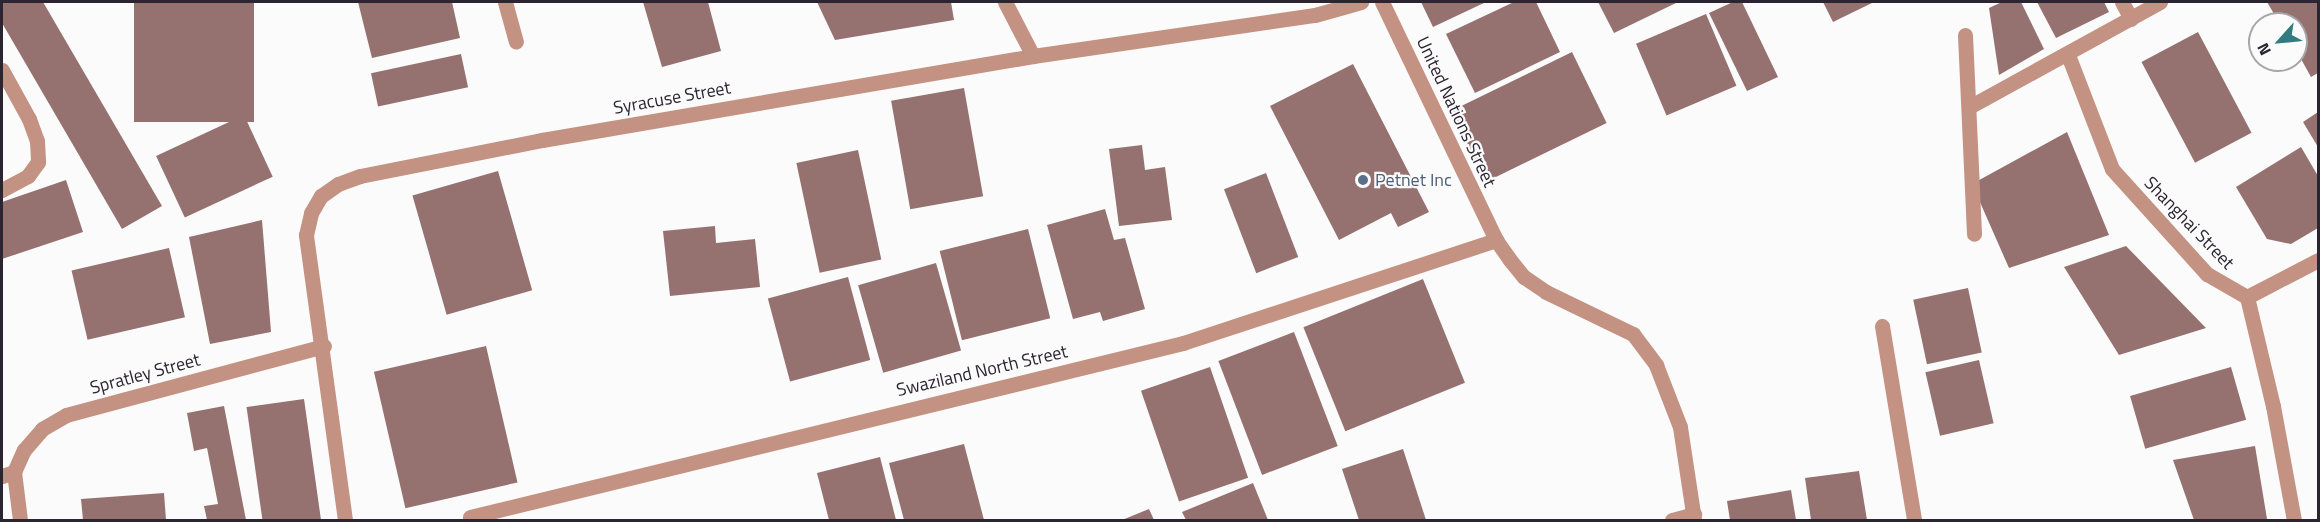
<!DOCTYPE html>
<style>
body{margin:0}
#map{position:relative;width:2320px;height:522px;overflow:hidden;background:#fbfbfb;font-family:"Titillium Web",sans-serif}
div>[style]{position:absolute}
.building>*{inset:0;background:#957170;transform-origin:0 0}
.minor>*{height:15px;margin:-7.5px;padding:0 7.5px;transform-origin:7.5px;border-radius:7.5px;background:#c39282}
.dots>*{width:16px;height:16px;translate:-50% -50%;box-sizing:border-box;border:3px solid #fbfbfb;border-radius:50%}
span{translate:-50% -50%;white-space:nowrap;text-align:center;line-height:1.15;-webkit-text-stroke:4.5px #fbfbfb;paint-order:stroke}
.street-label{font-size:18px;color:#2a2530}
.service-label{font-size:18px;color:#4e5e75}
.left{translate:0 -50%;text-align:left}
.frame{position:absolute;inset:0;border:3px solid #2a2530;pointer-events:none}
.north{position:absolute;left:2248px;top:12px;width:60px;height:60px;box-sizing:border-box;background:#fbfbfb;border:2px solid #a7a5aa;border-radius:50%;rotate:243deg;font-size:16px;font-weight:700;line-height:24px;text-align:center;color:#2a2530}
.north::after{content:'';display:block;margin:auto;width:21px;height:27px;background:#327b7e;clip-path:polygon(50% 0,100% 100%,50% 72%,0 100%)}
</style>
<div id="map">
<div class="building">
<i style="clip-path:polygon(2px 2px,43px 2px,162px 206px,122px 229px,2px 23px)"></i>
<i style="left:134px;top:2px;width:120px;height:120px"></i>
<i style="clip-path:polygon(358px 2px,452px 2px,460px 38px,372px 58px)"></i>
<i style="clip-path:polygon(643px 2px,708px 2px,721px 51px,662px 67px)"></i>
<i style="clip-path:polygon(817px 2px,951px 2px,954px 20px,835px 40px)"></i>
<i style="clip-path:polygon(1421px 2px,1486px 2px,1433px 27px)"></i>
<i style="clip-path:polygon(1514px 2px,1536px 2px,1560px 52px,1475px 93px,1446px 34px)"></i>
<i style="clip-path:polygon(1598px 2px,1678px 2px,1614px 33px)"></i>
<i style="clip-path:polygon(1733px 2px,1742px 2px,1778px 77px,1747px 91px,1709px 13px)"></i>
<i style="clip-path:polygon(1823px 2px,1874px 2px,1833px 22px)"></i>
<i style="clip-path:polygon(2002px 2px,2021px 2px,2044px 49px,1999px 75px,1989px 8px)"></i>
<i style="clip-path:polygon(2037px 2px,2104px 2px,2109px 12px,2056px 38px)"></i>
<i style="clip-path:polygon(2267px 2px,2318px 2px,2318px 73px,2311px 77px,2296px 50px,2296px 24px,2280px 24px)"></i>
<i style="left:1706px;top:14px;width:78px;height:76px;rotate:67deg"></i>
<i style="left:2198px;top:32px;width:114px;height:64px;rotate:62deg"></i>
<i style="left:1572px;top:52px;width:79px;height:134px;rotate:64deg"></i>
<i style="left:461px;top:54px;width:34px;height:92px;rotate:78deg"></i>
<i style="clip-path:polygon(1353px 64px,1429px 212px,1398px 227px,1391px 213px,1339px 240px,1270px 106px)"></i>
<i style="left:964px;top:88px;width:110px;height:74px;rotate:80deg"></i>
<i style="clip-path:polygon(2318px 112px,2318px 147px,2303px 122px)"></i>
<i style="left:244px;top:115px;width:68px;height:97px;rotate:65deg"></i>
<i style="clip-path:polygon(2067px 132px,2109px 235px,2009px 268px,1972px 184px)"></i>
<i style="clip-path:polygon(1142px 145px,1145px 170px,1165px 167px,1172px 220px,1119px 226px,1109px 149px)"></i>
<i style="clip-path:polygon(2301px 147px,2318px 176px,2318px 228px,2291px 244px,2267px 239px,2236px 187px)"></i>
<i style="left:858px;top:150px;width:112px;height:63px;rotate:78deg"></i>
<i style="left:498px;top:171px;width:124px;height:89px;rotate:74deg"></i>
<i style="left:1266px;top:173px;width:90px;height:45px;rotate:69deg"></i>
<i style="clip-path:polygon(66px 180px,83px 232px,2px 259px,2px 202px)"></i>
<i style="clip-path:polygon(1105px 209px,1114px 240px,1125px 238px,1145px 309px,1103px 321px,1100px 312px,1073px 319px,1047px 225px)"></i>
<i style="clip-path:polygon(262px 220px,271px 332px,210px 344px,189px 237px)"></i>
<i style="clip-path:polygon(715px 226px,716px 243px,755px 239px,760px 287px,670px 296px,663px 231px)"></i>
<i style="left:1028px;top:229px;width:92px;height:91px;rotate:76deg"></i>
<i style="clip-path:polygon(2126px 246px,2206px 328px,2119px 355px,2064px 267px)"></i>
<i style="left:169px;top:248px;width:71px;height:100px;rotate:77deg"></i>
<i style="left:936px;top:263px;width:91px;height:81px;rotate:74deg"></i>
<i style="left:848px;top:277px;width:86px;height:83px;rotate:75deg"></i>
<i style="left:1423px;top:279px;width:112px;height:129px;rotate:68deg"></i>
<i style="left:1968px;top:288px;width:66px;height:56px;rotate:78deg"></i>
<i style="left:1294px;top:332px;width:122px;height:81px;rotate:69deg"></i>
<i style="left:486px;top:346px;width:140px;height:115px;rotate:77deg"></i>
<i style="left:1979px;top:360px;width:65px;height:55px;rotate:77deg"></i>
<i style="left:1210px;top:367px;width:117px;height:73px;rotate:71deg"></i>
<i style="left:2231px;top:367px;width:55px;height:105px;rotate:74deg"></i>
<i style="left:304px;top:399px;width:122px;height:58px;rotate:82deg"></i>
<i style="clip-path:polygon(224px 406px,246px 520px,207px 520px,204px 506px,218px 504px,207px 448px,194px 451px,187px 413px)"></i>
<i style="clip-path:polygon(964px 444px,984px 520px,904px 520px,889px 463px)"></i>
<i style="clip-path:polygon(2255px 446px,2267px 519px,2194px 520px,2173px 460px)"></i>
<i style="clip-path:polygon(1403px 449px,1426px 520px,1359px 520px,1342px 469px)"></i>
<i style="clip-path:polygon(880px 457px,896px 520px,829px 520px,817px 473px)"></i>
<i style="clip-path:polygon(1859px 471px,1867px 520px,1811px 520px,1805px 478px)"></i>
<i style="clip-path:polygon(1253px 483px,1268px 520px,1186px 520px,1182px 512px)"></i>
<i style="clip-path:polygon(1791px 490px,1796px 520px,1730px 520px,1727px 501px)"></i>
<i style="clip-path:polygon(164px 493px,166px 520px,83px 520px,81px 499px)"></i>
<i style="clip-path:polygon(1149px 509px,1154px 520px,1122px 520px)"></i>
</div>
<div class="minor">
<i style="left:505px;top:2px;width:41px;rotate:74.6deg"></i>
<i style="left:1005px;top:2px;width:61px;rotate:62.6deg"></i>
<i style="left:1382px;top:2px;width:264px;rotate:64.4deg"></i>
<i style="left:1496px;top:240px;width:24px;rotate:55deg"></i>
<i style="left:1510px;top:260px;width:22px;rotate:51deg"></i>
<i style="left:1524px;top:277px;width:27px;rotate:34deg"></i>
<i style="left:1546px;top:292px;width:97px;rotate:25.8deg"></i>
<i style="left:1633px;top:334px;width:39px;rotate:53deg"></i>
<i style="left:1656px;top:365px;width:66px;rotate:68.8deg"></i>
<i style="left:1680px;top:427px;width:94px;rotate:81.4deg"></i>
<i style="left:2122px;top:2px;width:19px;rotate:62deg"></i>
<i style="left:1965px;top:35px;width:199px;rotate:87.4deg"></i>
<i style="left:2068px;top:55px;width:122px;rotate:68.9deg"></i>
<i style="left:2112px;top:169px;width:142px;rotate:47.9deg"></i>
<i style="left:2207px;top:274px;width:46px;rotate:29.9deg"></i>
<i style="left:2247px;top:297px;width:112px;rotate:76.6deg"></i>
<i style="left:2273px;top:406px;width:116px;rotate:79.6deg"></i>
<i style="left:2px;top:70px;width:56px;rotate:61.1deg"></i>
<i style="left:29px;top:119px;width:23px;rotate:70deg"></i>
<i style="left:37px;top:141px;width:21px;rotate:87deg"></i>
<i style="left:38px;top:162px;width:17px;rotate:126deg"></i>
<i style="left:28px;top:176px;width:30px;rotate:152deg"></i>
<i style="left:1969px;top:107px;width:218px;rotate:-28.8deg"></i>
<i style="left:2247px;top:297px;width:80px;rotate:-27.5deg"></i>
<i style="left:1882px;top:326px;width:197px;rotate:80.6deg"></i>
<i style="left:14px;top:472px;width:48px;rotate:82.9deg"></i>
<i style="left:2px;top:476px;width:13px;rotate:-18deg"></i>
<i style="left:14px;top:472px;width:24px;rotate:-66deg"></i>
<i style="left:24px;top:450px;width:28px;rotate:-49deg"></i>
<i style="left:42px;top:429px;width:28px;rotate:-30deg"></i>
<i style="left:66px;top:415px;width:267px;rotate:-15deg"></i>
<i style="left:470px;top:517px;width:734px;rotate:-13.71deg"></i>
<i style="left:1183px;top:343px;width:330px;rotate:-18.2deg"></i>
<i style="left:345px;top:520px;width:288px;rotate:-97.8deg"></i>
<i style="left:306px;top:235px;width:23px;rotate:-77deg"></i>
<i style="left:311px;top:213px;width:20px;rotate:-60deg"></i>
<i style="left:321px;top:196px;width:21px;rotate:-35deg"></i>
<i style="left:338px;top:184px;width:23px;rotate:-20deg"></i>
<i style="left:360px;top:176px;width:186px;rotate:-11.2deg"></i>
<i style="left:542px;top:140px;width:498px;rotate:-9.7deg"></i>
<i style="left:1033px;top:56px;width:285px;rotate:-8.3deg"></i>
<i style="left:1315px;top:15px;width:48px;rotate:-15.8deg"></i>
<i style="left:1672px;top:520px;width:23px;rotate:-15deg"></i>
</div>
<div class="dots">
<i style="left:1363px;top:180px;background:#5c6f8a"></i>
</div>
<div class="street-label">
<span style="left:672px;top:98px;rotate:-10deg">Syracuse Street</span>
<span style="left:1456px;top:112px;rotate:65deg">United Nations Street</span>
<span style="left:2189px;top:223px;rotate:46deg">Shanghai Street</span>
<span style="left:982px;top:371px;rotate:-13deg">Swaziland North Street</span>
<span style="left:145px;top:374px;rotate:-15deg">Spratley Street</span>
</div>
<div class="service-label">
<span class="left" style="left:1375px;top:180px">Petnet Inc</span>
</div>
<div class="frame"></div>
<div class="north">N</div>
</div>
